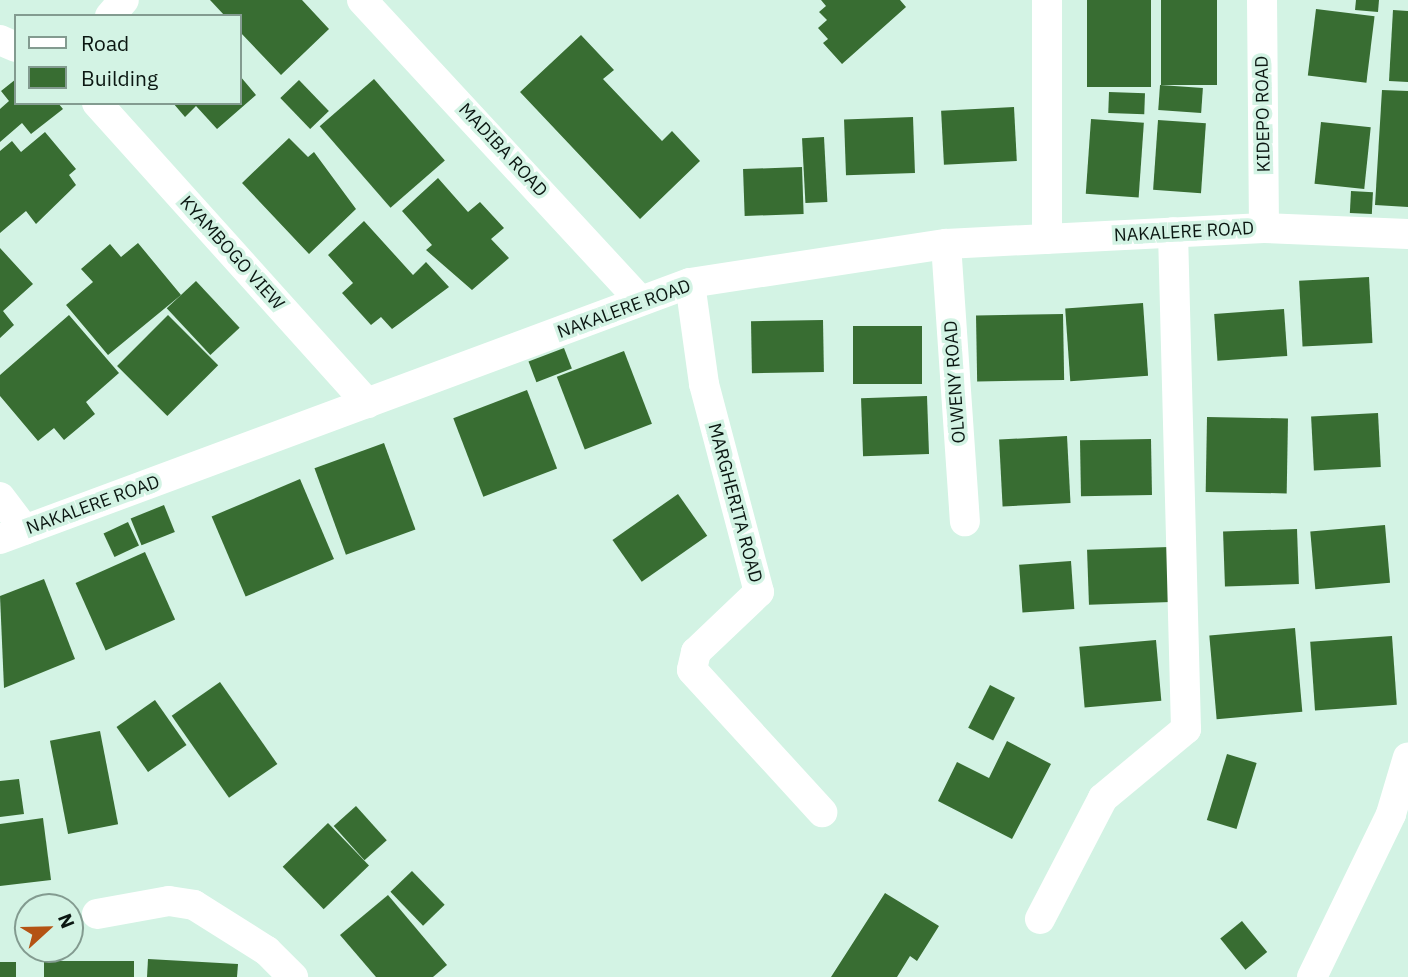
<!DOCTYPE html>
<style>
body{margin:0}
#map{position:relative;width:1408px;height:977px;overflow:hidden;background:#d3f3e4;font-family:"IBM Plex Sans",sans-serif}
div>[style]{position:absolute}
.building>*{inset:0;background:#386d32;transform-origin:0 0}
.street>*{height:30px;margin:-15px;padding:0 15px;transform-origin:15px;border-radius:15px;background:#fff}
span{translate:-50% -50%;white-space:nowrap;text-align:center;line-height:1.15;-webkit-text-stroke:7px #d3f3e4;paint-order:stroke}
.street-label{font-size:18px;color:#0b1712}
.legend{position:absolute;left:14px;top:14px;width:228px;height:91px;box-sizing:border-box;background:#d3f3e4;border:2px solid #839b90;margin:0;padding:9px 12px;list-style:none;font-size:21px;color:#0b1712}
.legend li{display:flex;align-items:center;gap:14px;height:35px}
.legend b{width:35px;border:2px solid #839b90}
.north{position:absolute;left:14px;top:893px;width:70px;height:70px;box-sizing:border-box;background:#d3f3e4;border:2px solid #839b90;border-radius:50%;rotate:68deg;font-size:19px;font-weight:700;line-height:28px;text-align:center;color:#0b1712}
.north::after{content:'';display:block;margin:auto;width:24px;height:32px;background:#b45314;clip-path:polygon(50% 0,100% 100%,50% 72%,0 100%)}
</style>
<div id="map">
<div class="building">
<i style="clip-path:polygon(210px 0,302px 0,329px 29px,281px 75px,240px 32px,240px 16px,225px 16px)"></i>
<i style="clip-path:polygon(821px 0,900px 0,906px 7px,842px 64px,823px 43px,828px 39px,818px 28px,827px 20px,819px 12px,826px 6px)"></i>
<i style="left:1087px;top:0;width:64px;height:87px"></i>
<i style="left:1161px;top:0;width:56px;height:85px"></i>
<i style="clip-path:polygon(1356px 0,1379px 0,1378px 12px,1355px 10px)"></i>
<i style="left:1316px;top:9px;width:59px;height:67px;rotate:7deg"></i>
<i style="clip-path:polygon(1393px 10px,1408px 11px,1408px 82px,1389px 81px)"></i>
<i style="clip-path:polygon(581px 35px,614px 70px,603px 79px,662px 141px,672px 131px,700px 161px,640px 219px,520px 92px)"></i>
<i style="clip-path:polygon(240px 76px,256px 95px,217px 129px,196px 106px,185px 117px,173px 103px,240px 103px)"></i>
<i style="clip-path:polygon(16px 79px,16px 103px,58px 103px,63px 109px,31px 134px,22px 123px,0 142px,0 109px,9px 101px,1px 91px)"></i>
<i style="left:374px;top:79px;width:108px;height:72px;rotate:49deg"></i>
<i style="left:299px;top:80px;width:43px;height:26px;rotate:46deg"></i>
<i style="left:1160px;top:85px;width:43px;height:25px;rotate:4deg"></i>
<i style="clip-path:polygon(1382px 90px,1408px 91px,1408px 207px,1375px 205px)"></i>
<i style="left:1109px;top:92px;width:36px;height:21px;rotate:2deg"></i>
<i style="left:1014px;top:107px;width:54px;height:73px;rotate:87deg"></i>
<i style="left:913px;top:117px;width:56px;height:69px;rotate:88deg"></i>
<i style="left:1091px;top:119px;width:53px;height:75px;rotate:4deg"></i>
<i style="left:1158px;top:120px;width:48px;height:70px;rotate:4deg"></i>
<i style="left:1321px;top:122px;width:50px;height:62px;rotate:6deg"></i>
<i style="clip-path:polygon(45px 132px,76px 169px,69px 175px,76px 185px,36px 224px,26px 211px,0 233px,0 151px,12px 141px,21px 152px)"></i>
<i style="left:824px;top:137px;width:65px;height:22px;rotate:87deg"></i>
<i style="clip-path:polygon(289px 138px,308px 157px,314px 152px,356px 209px,309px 254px,242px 183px)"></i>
<i style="left:802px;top:167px;width:47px;height:59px;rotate:88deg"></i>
<i style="clip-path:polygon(438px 178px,468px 212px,480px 202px,504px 228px,491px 239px,509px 258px,472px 290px,426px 250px,432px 245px,402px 211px)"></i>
<i style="left:1351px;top:191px;width:22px;height:22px;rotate:3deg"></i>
<i style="clip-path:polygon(364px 221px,413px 275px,426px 262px,449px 287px,392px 329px,381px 317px,371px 325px,342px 293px,353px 283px,328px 255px)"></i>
<i style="clip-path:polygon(138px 243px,181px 295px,108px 355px,66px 305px,93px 282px,81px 269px,110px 244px,121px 257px)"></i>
<i style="clip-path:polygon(0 248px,33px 284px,3px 311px,14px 325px,0 338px)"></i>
<i style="left:1369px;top:277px;width:66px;height:70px;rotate:87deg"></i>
<i style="left:196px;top:281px;width:64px;height:40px;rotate:47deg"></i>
<i style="left:1143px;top:303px;width:73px;height:78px;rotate:86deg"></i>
<i style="left:1284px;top:309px;width:47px;height:70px;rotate:86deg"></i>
<i style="left:1063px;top:314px;width:66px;height:87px;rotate:89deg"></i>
<i style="clip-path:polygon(69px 315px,119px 373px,86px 402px,95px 414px,64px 440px,54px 428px,38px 441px,0 396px,0 375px)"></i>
<i style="left:168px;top:315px;width:71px;height:72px;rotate:45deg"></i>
<i style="left:823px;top:320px;width:52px;height:72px;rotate:89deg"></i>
<i style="left:853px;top:326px;width:69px;height:58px"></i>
<i style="left:564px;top:348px;width:22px;height:38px;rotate:69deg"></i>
<i style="left:624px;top:351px;width:78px;height:72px;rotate:69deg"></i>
<i style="left:527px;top:390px;width:84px;height:79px;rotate:69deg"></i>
<i style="left:927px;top:396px;width:58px;height:66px;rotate:88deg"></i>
<i style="left:1378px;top:413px;width:54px;height:67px;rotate:87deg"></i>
<i style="left:1207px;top:417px;width:81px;height:75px;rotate:1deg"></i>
<i style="left:1067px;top:436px;width:67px;height:68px;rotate:87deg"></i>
<i style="left:1151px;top:439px;width:56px;height:71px;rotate:89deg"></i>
<i style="left:384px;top:443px;width:92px;height:74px;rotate:70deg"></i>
<i style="left:300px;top:479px;width:87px;height:96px;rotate:67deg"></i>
<i style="left:678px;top:494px;width:51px;height:80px;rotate:55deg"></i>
<i style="left:164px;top:505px;width:29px;height:36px;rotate:68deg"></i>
<i style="left:128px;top:522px;width:26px;height:27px;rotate:65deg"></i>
<i style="left:1385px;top:525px;width:58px;height:75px;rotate:85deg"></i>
<i style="left:1297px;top:529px;width:55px;height:74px;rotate:88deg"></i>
<i style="left:1169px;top:547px;width:55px;height:82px;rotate:88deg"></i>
<i style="left:145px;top:552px;width:74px;height:76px;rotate:66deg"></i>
<i style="left:1071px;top:561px;width:48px;height:52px;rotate:86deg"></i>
<i style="clip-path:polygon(44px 579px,75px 659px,4px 688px,0 596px)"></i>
<i style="left:1295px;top:628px;width:84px;height:86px;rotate:85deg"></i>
<i style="left:1392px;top:636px;width:69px;height:82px;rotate:86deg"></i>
<i style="left:1156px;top:640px;width:61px;height:77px;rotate:85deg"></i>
<i style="left:220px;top:682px;width:100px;height:59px;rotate:55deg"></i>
<i style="left:990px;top:685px;width:28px;height:48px;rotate:27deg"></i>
<i style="left:155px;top:700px;width:55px;height:47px;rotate:55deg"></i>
<i style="left:100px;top:731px;width:95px;height:51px;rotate:79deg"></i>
<i style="clip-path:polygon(1007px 741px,1051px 764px,1012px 839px,938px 801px,957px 762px,989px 778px)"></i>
<i style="left:1227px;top:754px;width:31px;height:69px;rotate:17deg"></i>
<i style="clip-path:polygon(19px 779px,24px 814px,0 817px,0 781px)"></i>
<i style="left:356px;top:806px;width:46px;height:30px;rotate:48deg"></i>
<i style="clip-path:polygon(43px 818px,51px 880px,0 886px,0 824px)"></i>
<i style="left:328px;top:823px;width:59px;height:63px;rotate:46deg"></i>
<i style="left:412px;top:871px;width:47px;height:30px;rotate:46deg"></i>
<i style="clip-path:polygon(885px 893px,939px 926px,917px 961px,910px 956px,897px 977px,831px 977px)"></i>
<i style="clip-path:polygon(388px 895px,447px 965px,433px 977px,376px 977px,340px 935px)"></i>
<i style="left:1242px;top:921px;width:40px;height:28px;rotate:51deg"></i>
<i style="clip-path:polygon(148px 959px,238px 964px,237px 977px,147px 977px)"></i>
<i style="left:44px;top:961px;width:90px;height:16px"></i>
<i style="left:0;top:962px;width:16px;height:15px"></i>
</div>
<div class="street">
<i style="left:362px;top:0;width:410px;rotate:47.2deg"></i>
<i style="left:1262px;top:0;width:228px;rotate:89.5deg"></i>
<i style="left:110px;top:16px;width:21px;rotate:-49deg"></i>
<i style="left:0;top:40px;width:17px;rotate:24deg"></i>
<i style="left:97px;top:103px;width:404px;rotate:48deg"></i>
<i style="left:1047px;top:239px;width:239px;rotate:-90deg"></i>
<i style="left:946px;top:244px;width:278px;rotate:86.1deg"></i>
<i style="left:690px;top:283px;width:102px;rotate:82.1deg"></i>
<i style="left:704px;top:384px;width:215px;rotate:75.2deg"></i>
<i style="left:759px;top:592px;width:87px;rotate:136.4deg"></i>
<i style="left:696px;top:652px;width:18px;rotate:103deg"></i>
<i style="left:692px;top:670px;width:193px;rotate:47.5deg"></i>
<i style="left:0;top:497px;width:41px;rotate:52.9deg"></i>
<i style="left:0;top:539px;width:736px;rotate:-20.36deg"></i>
<i style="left:690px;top:283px;width:259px;rotate:-8.7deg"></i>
<i style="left:946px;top:244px;width:318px;rotate:-2.9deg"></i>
<i style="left:1264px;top:228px;width:144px;rotate:2.4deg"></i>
<i style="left:97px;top:914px;width:73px;rotate:-10.2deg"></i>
<i style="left:169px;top:901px;width:25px;rotate:9deg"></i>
<i style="left:194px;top:905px;width:86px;rotate:32.2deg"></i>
<i style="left:267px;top:951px;width:37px;rotate:45deg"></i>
<i style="left:1040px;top:919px;width:136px;rotate:-62.5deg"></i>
<i style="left:1103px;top:798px;width:108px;rotate:-39.7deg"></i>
<i style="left:1186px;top:729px;width:497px;rotate:-91.5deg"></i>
<i style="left:1312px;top:977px;width:181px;rotate:-64.1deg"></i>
<i style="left:1391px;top:814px;width:59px;rotate:-73.4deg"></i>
</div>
<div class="street-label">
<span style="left:1263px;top:114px;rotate:-91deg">KIDEPO ROAD</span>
<span style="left:503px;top:150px;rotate:47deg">MADIBA ROAD</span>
<span style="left:1184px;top:232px;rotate:-3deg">NAKALERE ROAD</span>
<span style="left:232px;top:253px;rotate:48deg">KYAMBOGO VIEW</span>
<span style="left:624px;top:309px;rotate:-20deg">NAKALERE ROAD</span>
<span style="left:955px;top:382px;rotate:-94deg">OLWENY ROAD</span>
<span style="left:735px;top:503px;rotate:75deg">MARGHERITA ROAD</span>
<span style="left:93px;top:505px;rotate:-20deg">NAKALERE ROAD</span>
</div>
<ul class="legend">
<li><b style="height:9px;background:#fff"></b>Road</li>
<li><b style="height:19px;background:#386d32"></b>Building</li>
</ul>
<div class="north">N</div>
</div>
